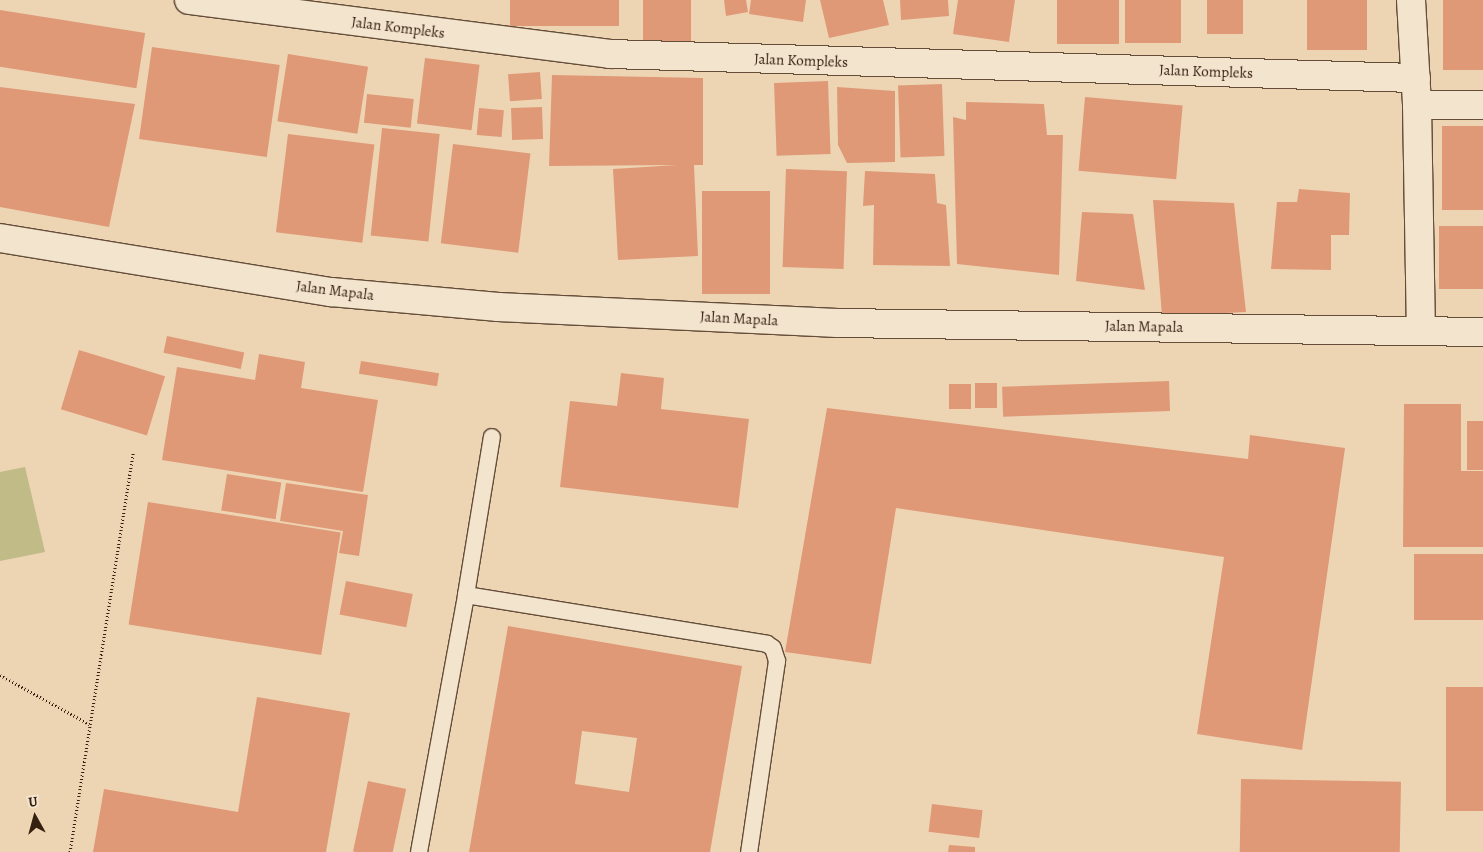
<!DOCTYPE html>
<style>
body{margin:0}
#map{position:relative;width:1483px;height:852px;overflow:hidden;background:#edd5b4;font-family:Alegreya,serif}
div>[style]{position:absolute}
.green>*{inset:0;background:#c0bb87}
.building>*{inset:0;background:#df9977;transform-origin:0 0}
.path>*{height:3px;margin-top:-1.5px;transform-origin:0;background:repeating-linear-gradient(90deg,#362010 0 1px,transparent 0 3.5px)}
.roads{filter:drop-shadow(1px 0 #644d39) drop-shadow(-1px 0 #644d39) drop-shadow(0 1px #644d39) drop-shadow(0 -1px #644d39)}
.service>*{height:16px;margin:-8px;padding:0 8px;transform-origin:8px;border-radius:8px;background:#f3e4ce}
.minor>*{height:28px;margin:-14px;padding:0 14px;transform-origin:14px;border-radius:14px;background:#f3e4ce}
span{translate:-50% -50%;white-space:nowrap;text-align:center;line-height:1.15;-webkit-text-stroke:4px #f3e4ce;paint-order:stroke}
.street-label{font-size:15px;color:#362010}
.north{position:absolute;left:10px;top:792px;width:50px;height:50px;-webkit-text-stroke:4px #f3e4ce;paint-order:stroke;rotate:353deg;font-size:14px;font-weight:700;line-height:20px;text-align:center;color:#362010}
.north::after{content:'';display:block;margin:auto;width:18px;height:22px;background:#362010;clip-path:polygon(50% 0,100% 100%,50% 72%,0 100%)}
</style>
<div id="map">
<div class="green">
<i style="clip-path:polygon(25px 467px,45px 552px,0 561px,0 472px)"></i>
</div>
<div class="building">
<i style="left:510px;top:0;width:109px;height:26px"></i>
<i style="left:643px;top:0;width:48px;height:41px"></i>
<i style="clip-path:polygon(724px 0,746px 0,748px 12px,726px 16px)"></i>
<i style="clip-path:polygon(751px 0,806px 0,803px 22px,749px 14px)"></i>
<i style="clip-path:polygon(820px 0,883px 0,889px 25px,829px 38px)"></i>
<i style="clip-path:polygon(900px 0,948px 0,949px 16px,901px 20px)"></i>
<i style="clip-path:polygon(958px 0,1015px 0,1009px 42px,953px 34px)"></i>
<i style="left:1057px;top:0;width:62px;height:44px"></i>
<i style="left:1125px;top:0;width:56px;height:43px"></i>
<i style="left:1207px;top:0;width:36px;height:34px"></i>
<i style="left:1307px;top:0;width:60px;height:50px"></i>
<i style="left:1443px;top:0;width:40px;height:70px"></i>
<i style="left:0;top:10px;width:147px;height:56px;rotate:9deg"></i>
<i style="left:152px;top:47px;width:129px;height:93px;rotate:8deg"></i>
<i style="left:288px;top:54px;width:81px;height:68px;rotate:9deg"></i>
<i style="left:425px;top:58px;width:55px;height:66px;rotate:7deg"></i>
<i style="left:540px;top:72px;width:27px;height:32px;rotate:86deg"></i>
<i style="clip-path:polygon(552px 75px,703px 78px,703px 165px,694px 165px,698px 256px,618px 260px,613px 169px,677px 165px,549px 166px)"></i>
<i style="left:828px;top:81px;width:73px;height:54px;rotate:88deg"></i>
<i style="left:942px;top:84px;width:72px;height:44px;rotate:88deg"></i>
<i style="clip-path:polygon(0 87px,135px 104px,109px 227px,0 207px)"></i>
<i style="clip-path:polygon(837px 87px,895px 91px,895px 162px,847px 163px,838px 145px)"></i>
<i style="left:367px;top:94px;width:47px;height:29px;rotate:6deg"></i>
<i style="left:1085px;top:97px;width:98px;height:74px;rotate:5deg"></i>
<i style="clip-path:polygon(966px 102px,1044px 104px,1047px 135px,1063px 135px,1059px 275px,957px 264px,953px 117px,966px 120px)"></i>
<i style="left:542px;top:107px;width:32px;height:31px;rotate:88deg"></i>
<i style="left:479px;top:108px;width:25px;height:27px;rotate:5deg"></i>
<i style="left:1442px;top:126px;width:41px;height:84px"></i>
<i style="left:382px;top:128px;width:58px;height:108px;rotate:6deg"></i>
<i style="left:288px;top:134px;width:87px;height:99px;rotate:7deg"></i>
<i style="left:453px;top:144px;width:78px;height:100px;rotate:7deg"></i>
<i style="left:786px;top:169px;width:61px;height:98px;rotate:2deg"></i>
<i style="clip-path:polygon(865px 171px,935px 174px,937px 203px,946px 205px,950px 266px,873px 265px,874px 205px,863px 206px)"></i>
<i style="clip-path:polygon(1299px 189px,1350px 193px,1349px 235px,1331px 235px,1331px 270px,1271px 269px,1277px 202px,1297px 202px)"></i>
<i style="left:702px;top:191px;width:68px;height:103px"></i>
<i style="clip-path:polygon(1153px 200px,1234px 203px,1246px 312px,1162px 316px)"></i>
<i style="clip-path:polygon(1082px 212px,1133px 214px,1145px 290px,1076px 281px)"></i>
<i style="left:1439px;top:226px;width:44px;height:63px"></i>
<i style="left:167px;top:336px;width:79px;height:17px;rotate:12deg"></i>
<i style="left:79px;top:350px;width:90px;height:62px;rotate:17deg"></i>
<i style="clip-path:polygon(259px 354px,305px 362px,301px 388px,378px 400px,363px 492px,162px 460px,177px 367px,255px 380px)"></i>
<i style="left:361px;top:361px;width:79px;height:13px;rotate:9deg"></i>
<i style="clip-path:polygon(621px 373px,664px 378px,661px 409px,749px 419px,738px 508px,560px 487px,570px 401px,617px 406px)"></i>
<i style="left:1169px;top:381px;width:30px;height:167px;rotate:88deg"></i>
<i style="left:997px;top:383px;width:25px;height:22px;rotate:90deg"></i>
<i style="left:949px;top:384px;width:22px;height:25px"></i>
<i style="clip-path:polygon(1404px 404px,1461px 404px,1461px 471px,1483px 471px,1483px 547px,1403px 547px)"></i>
<i style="clip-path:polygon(827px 408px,1248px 459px,1250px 435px,1345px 448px,1302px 750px,1197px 734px,1224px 557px,896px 508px,871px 664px,785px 652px)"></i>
<i style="left:1467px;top:421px;width:16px;height:49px"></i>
<i style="left:227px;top:474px;width:55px;height:37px;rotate:9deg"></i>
<i style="clip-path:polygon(286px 483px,368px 495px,359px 556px,339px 553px,343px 531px,280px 521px)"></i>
<i style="left:148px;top:502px;width:195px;height:124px;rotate:9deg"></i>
<i style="left:1414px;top:554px;width:69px;height:66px"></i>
<i style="left:346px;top:581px;width:68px;height:34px;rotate:11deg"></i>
<i style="clip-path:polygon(evenodd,508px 626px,742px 666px,710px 852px,469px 852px,508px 626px,582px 731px,637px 738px,629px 792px,575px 784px,582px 731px)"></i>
<i style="left:1483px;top:687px;width:124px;height:37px;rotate:90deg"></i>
<i style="clip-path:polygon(257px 697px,350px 713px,326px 852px,93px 852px,104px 789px,238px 812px)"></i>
<i style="left:1241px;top:779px;width:160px;height:73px;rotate:1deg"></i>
<i style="left:368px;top:781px;width:39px;height:72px;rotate:12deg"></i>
<i style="left:932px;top:804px;width:51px;height:28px;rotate:7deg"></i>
<i style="clip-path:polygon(949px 845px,975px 847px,975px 852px,948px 852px)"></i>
</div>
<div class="path">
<i style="left:0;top:675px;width:102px;rotate:28.8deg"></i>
<i style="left:70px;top:852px;width:404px;rotate:-81deg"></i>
</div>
<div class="roads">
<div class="service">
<i style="left:466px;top:595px;width:305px;rotate:9.2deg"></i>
<i style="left:767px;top:644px;width:7px;rotate:34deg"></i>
<i style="left:773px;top:648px;width:14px;rotate:73deg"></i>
<i style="left:777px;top:661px;width:193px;rotate:98.3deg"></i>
<i style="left:419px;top:852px;width:261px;rotate:-79.6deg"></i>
<i style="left:466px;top:595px;width:160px;rotate:-80.7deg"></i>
</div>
<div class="minor">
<i style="left:189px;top:0;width:424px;rotate:7.3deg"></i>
<i style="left:610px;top:54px;width:806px;rotate:1.71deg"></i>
<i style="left:1411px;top:0;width:105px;rotate:86.7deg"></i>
<i style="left:1417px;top:105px;width:226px;rotate:89deg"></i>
<i style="left:1417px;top:105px;width:66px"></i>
<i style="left:0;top:238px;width:335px;rotate:9.3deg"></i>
<i style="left:331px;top:292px;width:168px;rotate:5.1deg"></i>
<i style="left:498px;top:307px;width:340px;rotate:2.7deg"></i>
<i style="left:838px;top:323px;width:645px;rotate:0.8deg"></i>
</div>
</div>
<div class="street-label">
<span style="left:398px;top:28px;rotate:7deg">Jalan Kompleks</span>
<span style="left:801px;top:61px;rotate:2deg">Jalan Kompleks</span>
<span style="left:1206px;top:72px;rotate:2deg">Jalan Kompleks</span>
<span style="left:335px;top:291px;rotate:7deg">Jalan Mapala</span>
<span style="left:739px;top:319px;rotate:3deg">Jalan Mapala</span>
<span style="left:1144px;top:327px;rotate:1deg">Jalan Mapala</span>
</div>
<div class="north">U</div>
</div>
